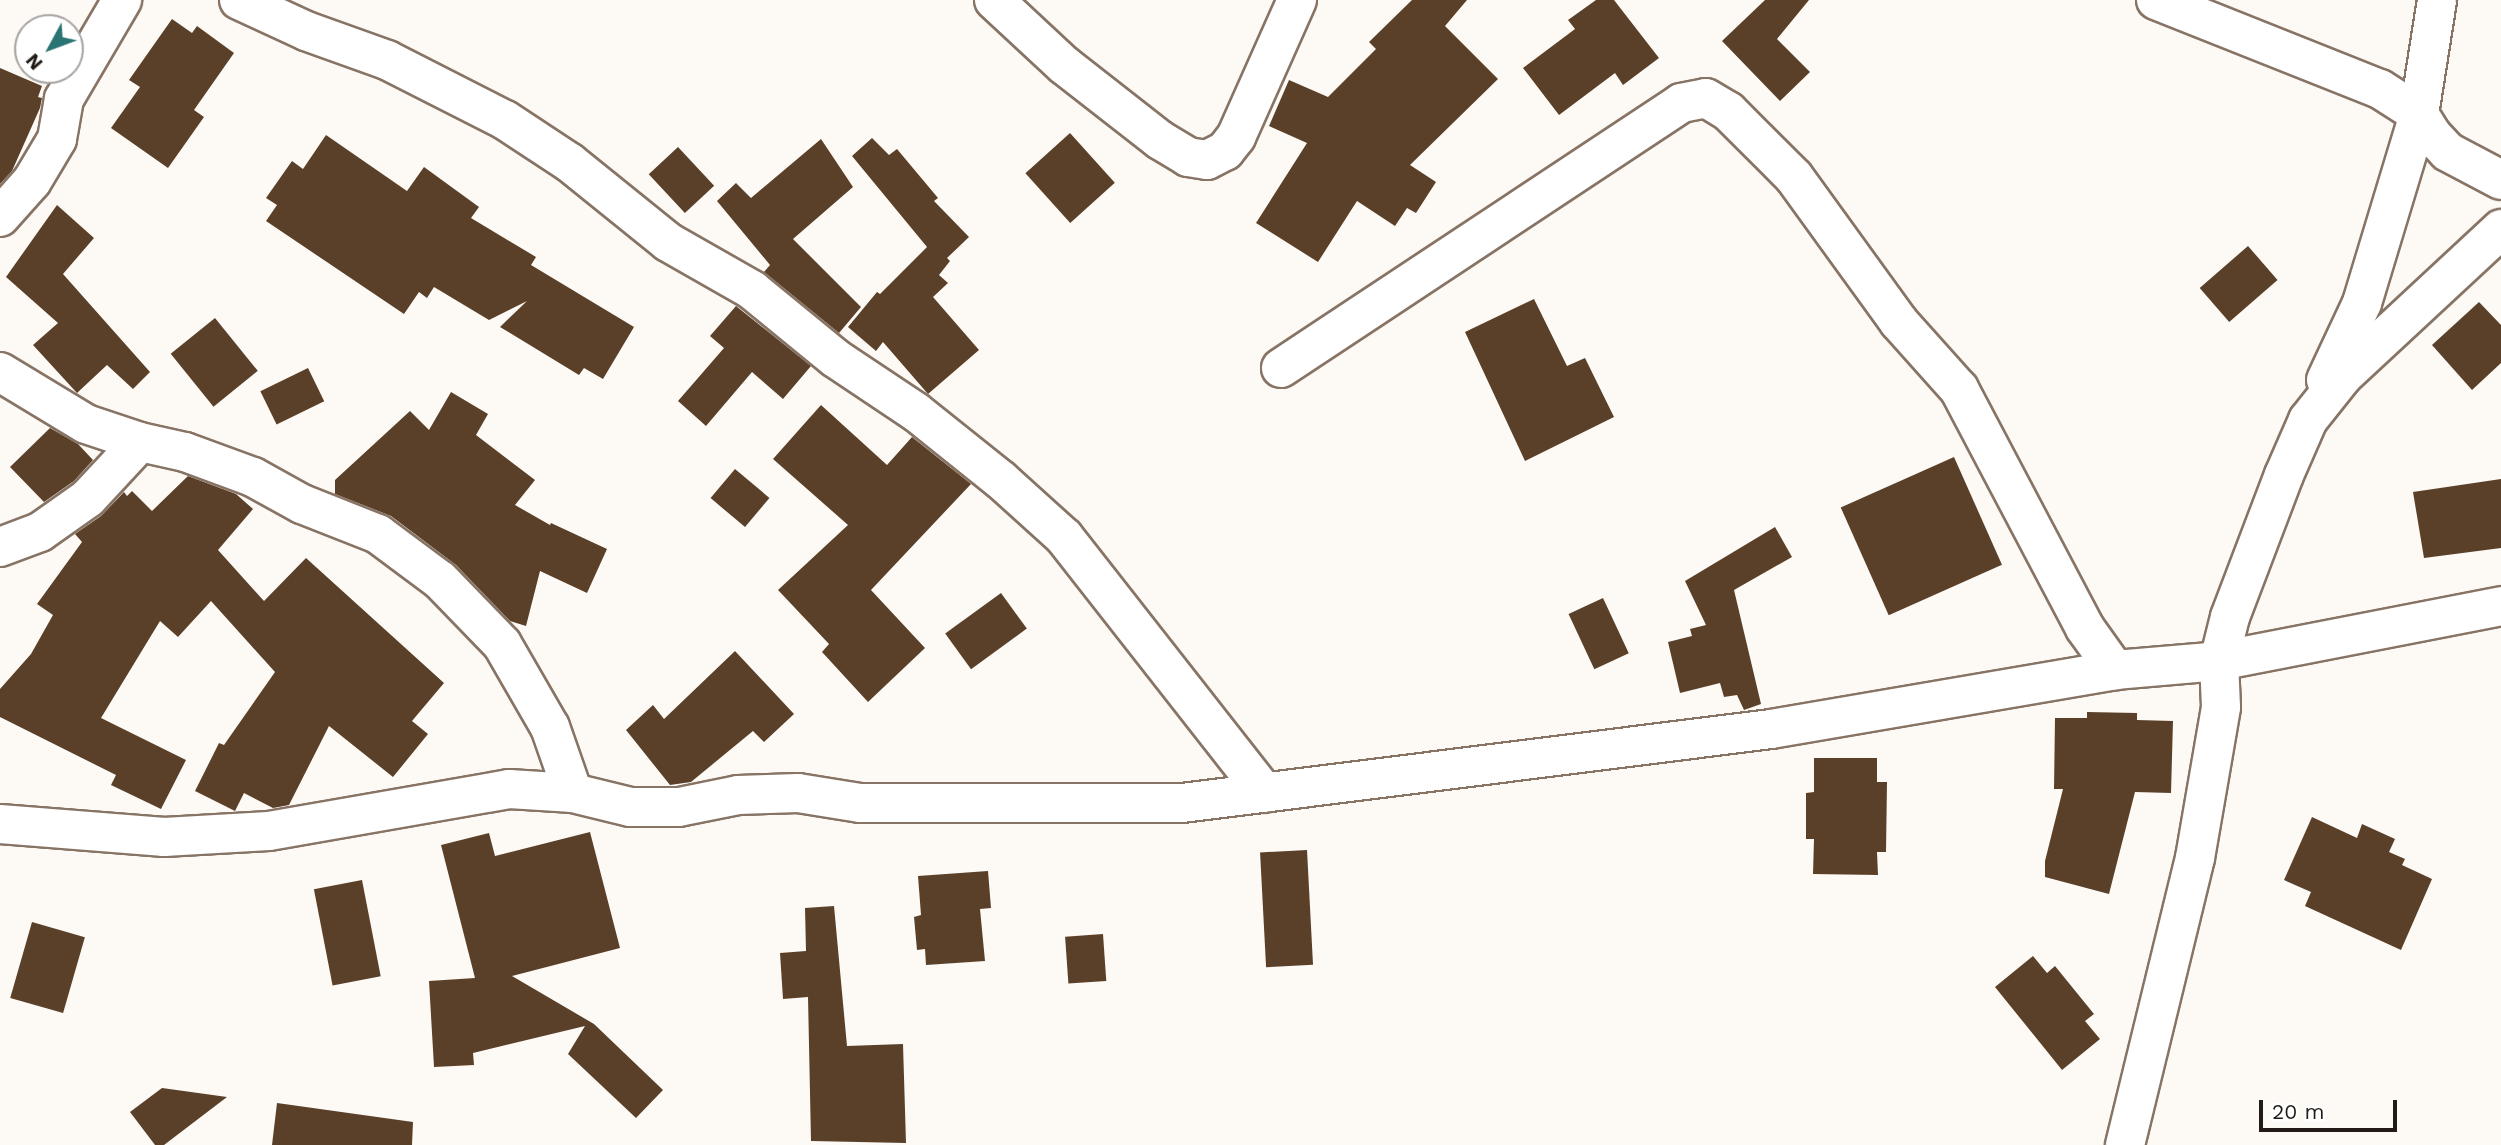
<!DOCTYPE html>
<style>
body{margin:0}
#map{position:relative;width:2501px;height:1145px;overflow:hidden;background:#fdf9f5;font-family:"Work Sans",sans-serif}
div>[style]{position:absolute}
.building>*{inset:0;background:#5b4029;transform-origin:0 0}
.roads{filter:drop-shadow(2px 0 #877465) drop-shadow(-2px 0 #877465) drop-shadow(0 2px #877465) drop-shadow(0 -2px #877465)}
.minor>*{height:38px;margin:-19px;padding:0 19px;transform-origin:19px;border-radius:19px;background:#fff}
span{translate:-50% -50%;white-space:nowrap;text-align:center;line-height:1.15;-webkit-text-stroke:7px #fff;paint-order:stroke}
.north{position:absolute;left:14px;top:14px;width:70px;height:70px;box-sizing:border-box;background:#fff;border:2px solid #a7a4a1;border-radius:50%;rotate:229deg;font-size:19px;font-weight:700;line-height:28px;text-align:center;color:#221b15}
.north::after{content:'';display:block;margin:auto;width:24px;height:32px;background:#2a7473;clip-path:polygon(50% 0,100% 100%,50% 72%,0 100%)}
.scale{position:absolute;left:2259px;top:1100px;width:138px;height:32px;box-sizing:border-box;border:4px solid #221b15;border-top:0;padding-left:9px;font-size:21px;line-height:24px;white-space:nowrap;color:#221b15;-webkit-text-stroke:5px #fff;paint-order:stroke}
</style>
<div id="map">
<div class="building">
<i style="clip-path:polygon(1412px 0,1467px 0,1445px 26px,1498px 79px,1410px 165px,1436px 182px,1416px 213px,1407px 208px,1395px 226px,1357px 201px,1318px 262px,1256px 223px,1307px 143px,1269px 126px,1289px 80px,1328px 97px,1376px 49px,1369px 42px)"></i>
<i style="clip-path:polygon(1596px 0,1614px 0,1659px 58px,1623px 85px,1615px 73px,1559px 115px,1523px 68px,1575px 29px,1568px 20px)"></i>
<i style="clip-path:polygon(1765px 0,1809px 0,1777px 39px,1810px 72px,1780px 101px,1722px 41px)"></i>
<i style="clip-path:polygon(172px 19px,192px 33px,197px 26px,234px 53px,194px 110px,204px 117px,168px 168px,111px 128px,140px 87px,129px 80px)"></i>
<i style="clip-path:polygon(0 68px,42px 86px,38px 97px,42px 98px,40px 108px,12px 171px,0 184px)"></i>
<i style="left:1070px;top:133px;width:67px;height:60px;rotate:48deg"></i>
<i style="clip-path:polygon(326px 135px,407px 191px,424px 167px,479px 207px,471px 218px,536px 257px,531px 265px,634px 327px,603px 379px,584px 368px,579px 375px,500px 327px,527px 301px,489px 320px,434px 287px,427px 298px,419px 292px,404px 314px,266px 221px,277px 205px,266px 198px,292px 161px,303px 169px)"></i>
<i style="clip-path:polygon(872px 138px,889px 155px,897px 149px,938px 198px,934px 201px,969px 237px,947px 258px,950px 261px,939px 275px,948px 283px,933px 297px,979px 350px,928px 394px,883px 342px,876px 351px,848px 327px,877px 292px,880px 294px,927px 247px,852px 156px)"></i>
<i style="clip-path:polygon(821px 139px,853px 187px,793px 239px,861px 307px,839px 333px,764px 272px,770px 265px,717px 201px,736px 183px,751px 198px)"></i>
<i style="left:678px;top:147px;width:53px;height:40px;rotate:47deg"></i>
<i style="clip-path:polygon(57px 205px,94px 238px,63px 274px,150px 372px,133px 389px,107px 365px,77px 393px,33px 345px,58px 323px,6px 277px)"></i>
<i style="left:2248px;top:246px;width:45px;height:64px;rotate:49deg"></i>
<i style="clip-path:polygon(1534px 299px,1567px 366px,1585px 358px,1614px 417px,1525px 461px,1465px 332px)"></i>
<i style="clip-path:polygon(2479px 302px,2501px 325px,2501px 363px,2472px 390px,2432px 345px)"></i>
<i style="clip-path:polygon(736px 306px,811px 366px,783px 399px,752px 372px,706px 426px,678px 401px,724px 348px,710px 336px)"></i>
<i style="left:215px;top:318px;width:68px;height:57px;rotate:51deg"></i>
<i style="left:308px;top:368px;width:37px;height:53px;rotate:64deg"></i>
<i style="clip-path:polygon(451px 392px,488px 414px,476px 435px,535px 480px,515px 505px,550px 525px,551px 523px,607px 549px,587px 593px,540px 571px,526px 626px,510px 621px,456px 565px,391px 516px,335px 494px,335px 480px,410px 411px,429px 430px)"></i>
<i style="clip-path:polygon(821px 405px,887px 465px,912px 437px,971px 484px,871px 590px,925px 648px,868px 702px,822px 652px,829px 644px,778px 590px,848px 525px,773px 459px)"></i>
<i style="clip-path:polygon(50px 428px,78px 444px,93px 460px,74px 481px,44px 502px,10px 467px)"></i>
<i style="left:1954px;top:457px;width:118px;height:124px;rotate:66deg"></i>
<i style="left:735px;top:469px;width:45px;height:38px;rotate:40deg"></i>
<i style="clip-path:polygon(188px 476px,236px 494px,253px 509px,218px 550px,264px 601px,306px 558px,444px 683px,412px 721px,428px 734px,393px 777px,329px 726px,289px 805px,273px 808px,244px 793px,235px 811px,195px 791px,219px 743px,224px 745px,275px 672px,211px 601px,178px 637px,160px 621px,101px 718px,186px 760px,161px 809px,111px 785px,116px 775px,0 717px,0 689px,31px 654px,53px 615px,37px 604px,82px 542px,75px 534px,101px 516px,124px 492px,127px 496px,132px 491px,152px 511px)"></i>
<i style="clip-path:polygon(2501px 479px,2501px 548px,2424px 558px,2413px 492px)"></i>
<i style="clip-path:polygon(1775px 527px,1792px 557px,1734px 590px,1761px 704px,1744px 710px,1737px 695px,1724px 697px,1720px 683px,1680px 693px,1668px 642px,1692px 636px,1690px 629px,1706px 625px,1685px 581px)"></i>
<i style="left:1001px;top:593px;width:44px;height:69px;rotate:54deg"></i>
<i style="left:1603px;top:598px;width:61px;height:38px;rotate:65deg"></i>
<i style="clip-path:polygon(735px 651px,794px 714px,764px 742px,753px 731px,691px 782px,670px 785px,626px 730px,653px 705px,664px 719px)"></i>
<i style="clip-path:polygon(2087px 712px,2137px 713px,2137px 720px,2173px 721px,2171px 793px,2135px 792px,2109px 894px,2045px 877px,2045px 861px,2063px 789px,2054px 789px,2055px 718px,2087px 718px)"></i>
<i style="clip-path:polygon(1814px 758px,1877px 758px,1877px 782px,1887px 782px,1886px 852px,1877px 852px,1878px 875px,1813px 874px,1814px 839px,1806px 839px,1806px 793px,1814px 792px)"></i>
<i style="clip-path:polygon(2312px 817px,2357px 838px,2362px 824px,2395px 839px,2389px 852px,2405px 859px,2402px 865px,2432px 879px,2401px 950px,2305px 906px,2311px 892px,2284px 880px)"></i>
<i style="clip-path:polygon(590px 832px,620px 948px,512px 976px,594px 1024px,663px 1090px,636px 1118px,568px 1054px,585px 1026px,473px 1053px,474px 1065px,434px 1067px,429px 981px,475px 978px,441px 845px,489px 833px,495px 856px)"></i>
<i style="left:1307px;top:850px;width:115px;height:47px;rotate:87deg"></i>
<i style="clip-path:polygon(988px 871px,991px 908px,980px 909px,985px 961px,926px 965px,925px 949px,917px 950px,914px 917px,921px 915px,918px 876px)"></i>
<i style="left:362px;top:880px;width:98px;height:49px;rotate:79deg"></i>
<i style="clip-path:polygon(834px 906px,847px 1046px,903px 1044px,906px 1143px,811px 1141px,808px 997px,783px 999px,780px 953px,806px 951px,805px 908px)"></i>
<i style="left:32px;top:922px;width:55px;height:79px;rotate:16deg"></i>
<i style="left:1103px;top:934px;width:47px;height:38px;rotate:86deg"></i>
<i style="clip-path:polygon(2033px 956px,2047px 973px,2055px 966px,2094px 1014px,2085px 1021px,2100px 1039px,2062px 1070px,1995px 987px)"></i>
<i style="clip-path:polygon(162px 1088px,227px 1097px,164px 1145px,155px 1145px,130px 1112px)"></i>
<i style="clip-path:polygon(277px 1103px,413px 1122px,412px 1145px,272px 1145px)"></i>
</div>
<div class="roads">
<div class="minor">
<i style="left:239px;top:0;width:74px;rotate:24.8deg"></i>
<i style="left:306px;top:31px;width:86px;rotate:19.7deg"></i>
<i style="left:387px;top:60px;width:132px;rotate:27deg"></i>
<i style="left:505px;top:120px;width:77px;rotate:33.3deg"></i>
<i style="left:569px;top:162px;width:127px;rotate:38.9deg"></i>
<i style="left:668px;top:242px;width:97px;rotate:29.7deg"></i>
<i style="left:752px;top:290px;width:107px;rotate:39.3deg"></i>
<i style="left:835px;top:358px;width:97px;rotate:33.7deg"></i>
<i style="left:916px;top:412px;width:109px;rotate:38.7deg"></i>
<i style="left:1001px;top:480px;width:85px;rotate:42.1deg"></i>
<i style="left:1064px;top:537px;width:325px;rotate:51.9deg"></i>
<i style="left:994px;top:0;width:96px;rotate:42.9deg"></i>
<i style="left:1064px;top:65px;width:122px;rotate:38deg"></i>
<i style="left:1160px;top:140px;width:33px;rotate:31deg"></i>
<i style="left:1188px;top:157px;width:19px;rotate:9deg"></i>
<i style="left:1207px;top:160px;width:20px;rotate:-27deg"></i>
<i style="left:1225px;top:151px;width:18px;rotate:-52deg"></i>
<i style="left:1236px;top:137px;width:150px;rotate:-66deg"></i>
<i style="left:2156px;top:0;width:241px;rotate:21.7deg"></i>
<i style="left:2380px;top:89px;width:46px;rotate:32.7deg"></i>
<i style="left:2419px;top:114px;width:25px;rotate:58deg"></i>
<i style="left:2432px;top:135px;width:23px;rotate:47deg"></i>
<i style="left:2448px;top:152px;width:60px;rotate:27.8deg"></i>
<i style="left:0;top:217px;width:48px;rotate:-48.4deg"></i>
<i style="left:32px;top:181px;width:49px;rotate:-59.2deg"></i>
<i style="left:57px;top:139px;width:41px;rotate:-80.1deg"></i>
<i style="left:64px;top:99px;width:115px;rotate:-59.6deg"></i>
<i style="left:1281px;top:368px;width:480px;rotate:-33.5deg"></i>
<i style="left:1681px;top:103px;width:25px;rotate:-11deg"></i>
<i style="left:1706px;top:98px;width:26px;rotate:31deg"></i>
<i style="left:1728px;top:111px;width:93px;rotate:45deg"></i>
<i style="left:1794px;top:177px;width:179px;rotate:54.1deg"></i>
<i style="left:1899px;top:322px;width:90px;rotate:48.2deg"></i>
<i style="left:1959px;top:389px;width:270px;rotate:62.2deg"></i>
<i style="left:2085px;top:628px;width:52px;rotate:54.5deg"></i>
<i style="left:0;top:372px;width:100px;rotate:31.2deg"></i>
<i style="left:86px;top:424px;width:57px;rotate:18.4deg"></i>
<i style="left:140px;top:442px;width:46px;rotate:12.5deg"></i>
<i style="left:185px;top:452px;width:72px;rotate:20.2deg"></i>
<i style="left:253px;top:477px;width:56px;rotate:28.9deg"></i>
<i style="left:302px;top:504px;width:82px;rotate:21.5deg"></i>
<i style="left:378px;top:534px;width:77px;rotate:36.6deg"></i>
<i style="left:440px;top:580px;width:89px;rotate:45.9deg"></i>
<i style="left:502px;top:644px;width:96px;rotate:60deg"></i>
<i style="left:550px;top:727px;width:70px;rotate:70.8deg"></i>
<i style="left:2326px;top:380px;width:85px;rotate:-64.9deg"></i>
<i style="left:2362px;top:303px;width:197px;rotate:-73.2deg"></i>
<i style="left:2419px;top:114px;width:115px;rotate:-81deg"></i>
<i style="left:0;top:547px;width:43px;rotate:-20.6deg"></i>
<i style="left:40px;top:532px;width:59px;rotate:-35.3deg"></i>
<i style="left:88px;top:498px;width:76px;rotate:-47.1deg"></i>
<i style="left:0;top:824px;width:165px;rotate:4.5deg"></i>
<i style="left:164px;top:837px;width:105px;rotate:-3.3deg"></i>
<i style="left:269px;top:831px;width:244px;rotate:-9.9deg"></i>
<i style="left:509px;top:789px;width:64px;rotate:3.6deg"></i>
<i style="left:573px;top:793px;width:59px;rotate:13.8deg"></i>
<i style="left:630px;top:807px;width:49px"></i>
<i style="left:679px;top:807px;width:60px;rotate:-11.5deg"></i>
<i style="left:738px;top:795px;width:60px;rotate:-1.9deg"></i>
<i style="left:798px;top:793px;width:63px;rotate:9.2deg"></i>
<i style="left:860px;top:803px;width:322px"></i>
<i style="left:1182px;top:803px;width:594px;rotate:-7.16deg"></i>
<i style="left:1771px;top:729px;width:349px;rotate:-9.7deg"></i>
<i style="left:2115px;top:670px;width:104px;rotate:-4.9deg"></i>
<i style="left:2219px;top:661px;width:287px;rotate:-11deg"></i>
<i style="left:2125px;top:1145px;width:295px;rotate:-76.3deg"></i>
<i style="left:2195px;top:858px;width:153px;rotate:-80.2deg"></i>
<i style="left:2221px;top:707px;width:46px;rotate:-92.5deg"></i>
<i style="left:2219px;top:661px;width:45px;rotate:-76deg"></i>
<i style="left:2230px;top:617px;width:152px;rotate:-69.2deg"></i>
<i style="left:2284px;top:475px;width:60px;rotate:-66.4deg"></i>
<i style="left:2308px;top:420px;width:56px;rotate:-51.5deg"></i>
<i style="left:2343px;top:376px;width:216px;rotate:-42.9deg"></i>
</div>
</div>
<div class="north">N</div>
<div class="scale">20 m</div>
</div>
